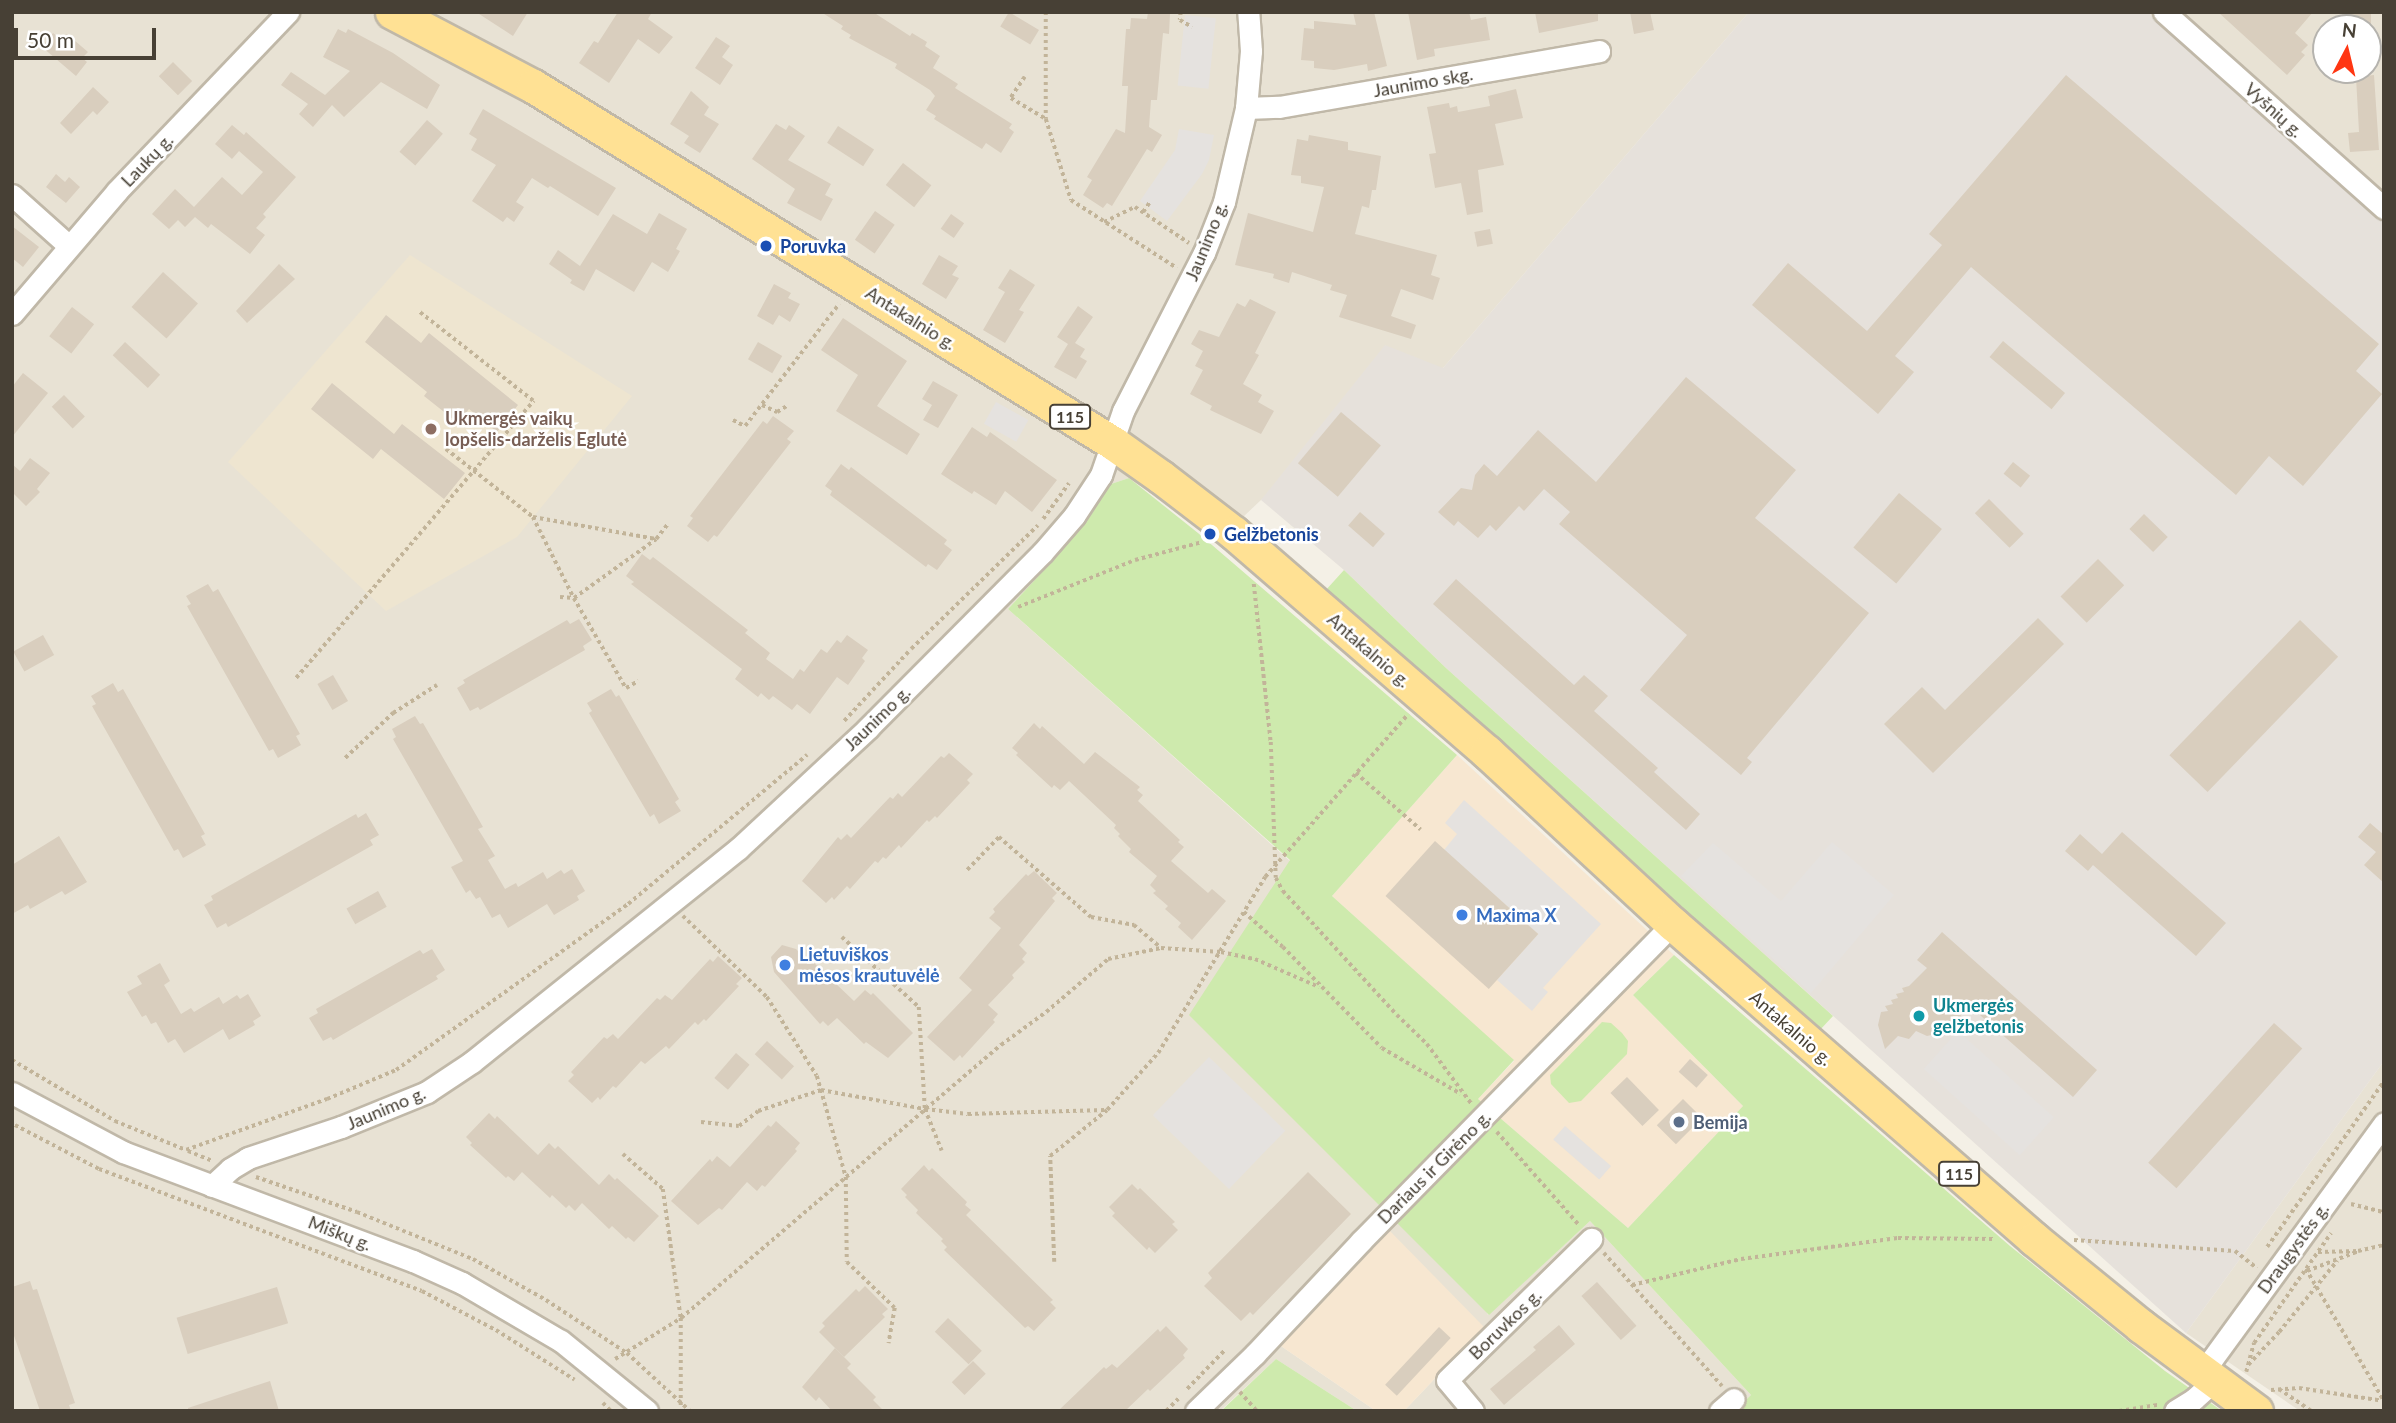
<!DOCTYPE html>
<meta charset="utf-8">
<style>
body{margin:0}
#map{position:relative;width:2396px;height:1423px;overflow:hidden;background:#f4f0e6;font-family:Lato,sans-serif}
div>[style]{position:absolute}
.residential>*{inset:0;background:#e8e2d4}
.commercial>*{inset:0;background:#f7e7d1}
.industrial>*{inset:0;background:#e6e1db}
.education>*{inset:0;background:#eee5d0}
.green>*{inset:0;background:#ceeaad}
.parking>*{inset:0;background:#e5e2df;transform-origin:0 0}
.building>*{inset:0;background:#d9cebe;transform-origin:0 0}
.path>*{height:3.5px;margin-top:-1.75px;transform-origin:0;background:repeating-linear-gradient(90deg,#c2b499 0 3.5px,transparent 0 7px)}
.roads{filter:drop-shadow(2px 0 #c0b8a8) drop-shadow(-2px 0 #c0b8a8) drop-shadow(0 2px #c0b8a8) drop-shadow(0 -2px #c0b8a8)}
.minor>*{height:21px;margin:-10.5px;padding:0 10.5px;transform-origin:10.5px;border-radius:10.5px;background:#fff}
.primary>*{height:33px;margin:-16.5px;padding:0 16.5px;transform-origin:16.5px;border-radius:16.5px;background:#ffe194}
.dots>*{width:19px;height:19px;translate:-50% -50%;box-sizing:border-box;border:4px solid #fff;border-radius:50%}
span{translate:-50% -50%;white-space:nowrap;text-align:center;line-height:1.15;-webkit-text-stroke:5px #fff;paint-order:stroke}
.shield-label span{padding:2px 5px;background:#fff;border:2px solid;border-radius:5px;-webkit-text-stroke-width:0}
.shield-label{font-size:16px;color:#474035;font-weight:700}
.street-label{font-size:18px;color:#474035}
.transit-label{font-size:18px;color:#164399;font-weight:700}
.left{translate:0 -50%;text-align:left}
.education-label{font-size:18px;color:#785e54;font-weight:700}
.shop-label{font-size:18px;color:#366cbe;font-weight:700}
.culture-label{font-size:18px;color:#0d838f;font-weight:700}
.service-label{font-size:18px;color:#4e5e75;font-weight:700}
.frame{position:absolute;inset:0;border:14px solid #474035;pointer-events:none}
.north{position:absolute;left:2312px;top:14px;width:70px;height:70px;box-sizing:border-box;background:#fff;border:2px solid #b5b3ae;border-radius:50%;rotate:7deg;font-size:19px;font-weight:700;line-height:28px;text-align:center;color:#474035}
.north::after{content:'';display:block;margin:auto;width:24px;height:32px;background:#ff3612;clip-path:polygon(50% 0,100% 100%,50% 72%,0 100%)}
.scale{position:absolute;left:14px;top:28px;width:142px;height:32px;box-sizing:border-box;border:4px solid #474035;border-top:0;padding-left:9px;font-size:21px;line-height:24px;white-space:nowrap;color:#474035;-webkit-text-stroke:5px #fff;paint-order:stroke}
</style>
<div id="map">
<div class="residential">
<i style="clip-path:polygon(12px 12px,372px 12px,536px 101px,1084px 445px,1129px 478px,1105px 486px,1043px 571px,1008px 609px,1290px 861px,1488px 1315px,1590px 1221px,1751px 1395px,1734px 1411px,1404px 1411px,1484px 1327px,1278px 1344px,1376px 1411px,1357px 1411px,1276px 1359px,1220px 1411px,12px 1411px)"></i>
<i style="clip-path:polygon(414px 12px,1749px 12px,1443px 368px,1261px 500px,1242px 518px,1150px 453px)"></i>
<i style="clip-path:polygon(evenodd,2148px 12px,2384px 12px,2384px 219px,2340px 183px,2148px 12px,2326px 28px,2368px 28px,2368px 70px,2326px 70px,2326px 28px)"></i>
<i style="clip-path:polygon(2384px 1061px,2384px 1411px,2300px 1411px,2186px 1333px)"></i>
</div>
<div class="commercial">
<i style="clip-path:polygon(1457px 755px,1674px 955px,1633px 995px,1743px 1106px,1628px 1228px,1478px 1099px,1514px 1061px,1332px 896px)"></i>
<i style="clip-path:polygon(1386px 1227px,1484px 1327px,1404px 1411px,1376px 1411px,1278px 1344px)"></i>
</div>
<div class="industrial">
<i style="clip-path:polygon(1749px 12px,2148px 12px,2384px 219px,2384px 1061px,2186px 1333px,1446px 668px,1344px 570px,1261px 500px,1385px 345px,1443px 368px)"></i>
</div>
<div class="education">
<i style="clip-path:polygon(410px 255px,632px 396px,517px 537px,386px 611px,228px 462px)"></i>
</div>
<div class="green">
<i style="clip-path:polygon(1129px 478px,1198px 533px,1457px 755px,1332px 896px,1514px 1060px,1478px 1099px,1628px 1228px,1743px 1106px,1633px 995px,1674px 955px,2010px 1246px,2165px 1371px,2222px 1411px,1734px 1411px,1751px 1395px,1590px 1221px,1489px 1315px,1189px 1015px,1290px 860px,1008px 609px,1043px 571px,1105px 486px)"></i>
<i style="clip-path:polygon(1344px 570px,1446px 668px,1833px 1016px,1819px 1031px,1325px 591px)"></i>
<i style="clip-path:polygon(1602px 1022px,1611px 1023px,1622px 1033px,1628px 1041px,1627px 1054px,1581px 1101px,1569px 1103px,1551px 1084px,1550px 1075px)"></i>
<i style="clip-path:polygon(1276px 1359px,1357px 1411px,1221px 1411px)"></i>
</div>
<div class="parking">
<i style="left:1185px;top:15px;width:31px;height:71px;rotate:6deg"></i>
<i style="clip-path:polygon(1179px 129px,1214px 135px,1209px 160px,1202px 174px,1167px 221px,1140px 201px,1175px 150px)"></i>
<i style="left:996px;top:402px;width:37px;height:25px;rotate:29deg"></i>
<i style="clip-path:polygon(1464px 800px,1601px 924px,1543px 988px,1548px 992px,1532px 1011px,1497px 980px,1538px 934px,1444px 850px,1457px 834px,1445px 823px)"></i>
<i style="clip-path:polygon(1832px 842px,1894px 895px,1811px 993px,1681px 876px,1713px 843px,1781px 901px)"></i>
<i style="left:1958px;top:1031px;width:129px;height:51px;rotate:42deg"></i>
<i style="left:1209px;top:1057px;width:106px;height:81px;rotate:44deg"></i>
<i style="left:1565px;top:1126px;width:61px;height:18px;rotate:41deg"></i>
</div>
<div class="building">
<i style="clip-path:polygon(476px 12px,528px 12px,513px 36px)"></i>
<i style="clip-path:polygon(618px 12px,652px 12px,648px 19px,673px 37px,659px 54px,638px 39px,609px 83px,579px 63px,594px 41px,598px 43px)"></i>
<i style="clip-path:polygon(821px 12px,873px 12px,910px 36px,912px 33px,927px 42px,925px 46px,940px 56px,933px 68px,958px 84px,955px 88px,1012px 124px,1009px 128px,1014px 132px,1001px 153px,986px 143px,982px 149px,934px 119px,936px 116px,926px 110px,935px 96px,930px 90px,895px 68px,897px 64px,849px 38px,851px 35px,841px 29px,843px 26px)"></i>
<i style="left:1009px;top:12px;width:35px;height:17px;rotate:31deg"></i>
<i style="clip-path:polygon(1148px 12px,1170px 14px,1169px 34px,1163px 33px,1157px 100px,1151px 100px,1149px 127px,1162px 135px,1152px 152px,1147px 149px,1112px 206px,1107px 203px,1103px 208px,1083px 195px,1092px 180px,1087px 177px,1116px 129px,1125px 133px,1128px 86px,1122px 86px,1126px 29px,1130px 29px,1131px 18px,1147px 19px)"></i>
<i style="clip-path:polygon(1353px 12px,1374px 12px,1387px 66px,1368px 71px,1367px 64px,1334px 70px,1314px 68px,1314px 61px,1301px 60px,1304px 28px,1314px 29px,1314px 21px,1356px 25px)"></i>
<i style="clip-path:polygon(1408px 12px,1469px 12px,1471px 20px,1486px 17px,1490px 40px,1434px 49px,1435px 56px,1417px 60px)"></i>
<i style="clip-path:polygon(1535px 12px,1598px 12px,1598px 21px,1539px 33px)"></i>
<i style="clip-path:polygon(1630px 12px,1650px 12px,1654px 30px,1634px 34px)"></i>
<i style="clip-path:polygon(2218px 12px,2313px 12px,2295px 33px,2308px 45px,2301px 52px,2305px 55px,2287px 75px)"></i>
<i style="left:2342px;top:12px;width:29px;height:16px"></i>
<i style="clip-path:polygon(338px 29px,346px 33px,348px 29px,393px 53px,440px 85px,427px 109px,381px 82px,344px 117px,332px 105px,313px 127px,299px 114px,308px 104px,281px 85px,291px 72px,325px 95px,350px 71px,323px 57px)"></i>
<i style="clip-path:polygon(53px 33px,62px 40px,67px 34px,88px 52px,82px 58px,87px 62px,76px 76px,42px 47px)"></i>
<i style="clip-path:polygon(716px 37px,730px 46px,722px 57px,733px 65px,720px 85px,695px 68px)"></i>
<i style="left:173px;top:62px;width:27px;height:20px;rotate:45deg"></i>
<i style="clip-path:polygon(2066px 75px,2379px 344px,2356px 371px,2382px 394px,2303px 486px,2269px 456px,2236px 495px,1971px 267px,1895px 356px,1914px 372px,1878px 414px,1752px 305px,1788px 263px,1867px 331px,1942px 245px,1929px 234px)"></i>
<i style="clip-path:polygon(2374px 75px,2379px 150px,2350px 152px,2348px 133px,2359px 132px,2356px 77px)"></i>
<i style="clip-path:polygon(93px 87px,109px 102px,97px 115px,93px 111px,71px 134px,60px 123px)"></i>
<i style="clip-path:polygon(1516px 89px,1523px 118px,1495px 124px,1504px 165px,1478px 170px,1483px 212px,1467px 215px,1461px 183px,1435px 188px,1429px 154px,1436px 153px,1427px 107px,1449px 103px,1450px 108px,1457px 106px,1458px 112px,1490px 106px,1488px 96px)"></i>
<i style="clip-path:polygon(691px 91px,709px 107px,704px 115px,719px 124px,700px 153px,684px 143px,689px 136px,670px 124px)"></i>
<i style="clip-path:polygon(483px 109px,616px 188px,598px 216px,550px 186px,548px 188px,532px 178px,516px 202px,524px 207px,514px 222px,507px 217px,503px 222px,472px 201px,496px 165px,471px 150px,477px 139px,469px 134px)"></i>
<i style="left:427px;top:120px;width:21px;height:42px;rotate:41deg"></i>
<i style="clip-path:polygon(776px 124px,786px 130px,789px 125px,805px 136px,788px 160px,831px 184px,825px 195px,833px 199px,821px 221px,787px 203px,795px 189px,752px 159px)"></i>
<i style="clip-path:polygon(232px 125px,244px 135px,246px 132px,296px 177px,263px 214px,266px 217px,256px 228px,265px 235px,250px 254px,211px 224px,208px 228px,195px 217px,185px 227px,178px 220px,169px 229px,152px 214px,175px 189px,194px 207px,222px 177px,242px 195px,263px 172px,239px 151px,232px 159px,215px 144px)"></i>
<i style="left:838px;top:126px;width:43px;height:20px;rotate:33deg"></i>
<i style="clip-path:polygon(1309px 135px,1348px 142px,1348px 150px,1381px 156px,1376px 190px,1372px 190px,1369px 208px,1362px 206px,1355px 234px,1437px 255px,1431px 275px,1440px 278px,1433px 300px,1401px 289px,1391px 316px,1416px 325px,1411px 339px,1339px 317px,1347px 295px,1330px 290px,1332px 285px,1292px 272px,1289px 283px,1273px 278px,1274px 274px,1235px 265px,1248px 213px,1313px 232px,1324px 187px,1301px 183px,1301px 176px,1291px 175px,1297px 139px,1308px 141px)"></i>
<i style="left:903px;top:163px;width:36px;height:28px;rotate:38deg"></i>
<i style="clip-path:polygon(56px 174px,65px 182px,69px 177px,80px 187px,66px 203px,46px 187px)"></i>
<i style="left:875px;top:211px;width:24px;height:35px;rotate:35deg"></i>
<i style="clip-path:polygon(659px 213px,687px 229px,676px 249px,680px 251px,668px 272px,652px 262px,634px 292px,596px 269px,584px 291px,570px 283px,572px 280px,549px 264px,558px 250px,580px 266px,613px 214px,647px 234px)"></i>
<i style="left:951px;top:214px;width:16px;height:18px;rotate:35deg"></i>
<i style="clip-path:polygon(12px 226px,39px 247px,23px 267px,12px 258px)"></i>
<i style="left:1490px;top:229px;width:15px;height:16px;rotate:79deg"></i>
<i style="clip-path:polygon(939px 255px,958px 266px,952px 275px,959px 278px,946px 299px,922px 284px)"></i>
<i style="clip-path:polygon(279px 264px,295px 279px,247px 323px,236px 311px)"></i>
<i style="clip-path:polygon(1010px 269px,1035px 285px,1019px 310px,1024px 312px,1005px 343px,983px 330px,1005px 292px,998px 288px)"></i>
<i style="left:163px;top:272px;width:47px;height:47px;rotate:42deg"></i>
<i style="clip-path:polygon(774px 284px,791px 293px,788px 298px,800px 304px,790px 322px,779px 315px,773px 325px,757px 316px)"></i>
<i style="clip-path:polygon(1250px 299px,1276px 312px,1255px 353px,1259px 355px,1243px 384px,1262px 395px,1258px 402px,1274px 411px,1261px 434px,1210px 410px,1212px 406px,1190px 394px,1203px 370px,1195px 366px,1203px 351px,1191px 344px,1199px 330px,1219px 337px,1237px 303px,1245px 307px)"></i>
<i style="clip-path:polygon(1078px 306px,1093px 317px,1075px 343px,1085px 349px,1080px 357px,1087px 361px,1076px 379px,1054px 367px,1068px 344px,1057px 337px)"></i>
<i style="left:72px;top:307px;width:28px;height:37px;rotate:38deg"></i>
<i style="clip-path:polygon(386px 315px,421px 343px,429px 333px,518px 405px,497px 432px,469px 409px,458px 423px,424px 396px,427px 392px,365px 342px)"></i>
<i style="clip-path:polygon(843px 318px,907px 361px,877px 406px,920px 434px,907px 455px,836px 411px,858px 375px,821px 350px)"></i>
<i style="left:2003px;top:341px;width:81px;height:21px;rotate:40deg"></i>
<i style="left:125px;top:342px;width:48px;height:18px;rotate:43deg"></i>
<i style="left:758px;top:342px;width:28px;height:20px;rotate:30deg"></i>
<i style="clip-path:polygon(23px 373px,48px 393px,12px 437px,12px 387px)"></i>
<i style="clip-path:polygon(1686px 377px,1796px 470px,1755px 518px,1869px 613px,1747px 758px,1752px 762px,1741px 775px,1640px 690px,1687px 635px,1559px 524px,1570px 512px,1544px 489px,1524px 511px,1519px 506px,1496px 531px,1490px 525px,1478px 538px,1458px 521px,1454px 526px,1438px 512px,1461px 488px,1472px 490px,1475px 475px,1484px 464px,1497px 476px,1538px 430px,1596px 482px)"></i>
<i style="clip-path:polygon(933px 381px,958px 395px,938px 428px,923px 420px,932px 405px,922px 399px)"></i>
<i style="clip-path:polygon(332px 383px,394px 434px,402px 424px,465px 473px,444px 499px,381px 449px,373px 459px,311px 409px)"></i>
<i style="left:64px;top:395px;width:30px;height:17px;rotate:46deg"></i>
<i style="left:1341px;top:412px;width:52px;height:67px;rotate:40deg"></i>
<i style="clip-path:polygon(773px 416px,794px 431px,787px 439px,791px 442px,717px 537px,714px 535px,708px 542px,687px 526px,693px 518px,690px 516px,763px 421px,767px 424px)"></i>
<i style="clip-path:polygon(972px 427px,987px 437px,990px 432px,1057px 480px,1032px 512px,1005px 491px,996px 505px,974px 491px,972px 494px,941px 474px)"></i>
<i style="clip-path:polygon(30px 458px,50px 473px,37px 489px,40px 492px,26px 506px,12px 492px,12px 464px,20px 471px)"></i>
<i style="left:2013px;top:462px;width:22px;height:15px;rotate:39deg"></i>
<i style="clip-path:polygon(841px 464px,849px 470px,851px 467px,947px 540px,944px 544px,952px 550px,937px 570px,928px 564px,926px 567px,830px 495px,832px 491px,825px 486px)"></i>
<i style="left:1899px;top:493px;width:56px;height:71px;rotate:40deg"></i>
<i style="left:1989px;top:499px;width:49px;height:20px;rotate:45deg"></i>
<i style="left:1360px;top:512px;width:33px;height:18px;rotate:41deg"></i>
<i style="left:2144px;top:514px;width:33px;height:21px;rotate:44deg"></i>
<i style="clip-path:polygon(642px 554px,650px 560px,653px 557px,748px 630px,745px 633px,770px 653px,766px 659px,793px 679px,800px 669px,804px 672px,821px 649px,827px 653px,837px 640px,841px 643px,847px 635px,868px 650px,862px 658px,865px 661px,848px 685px,837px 677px,810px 714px,797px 704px,792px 710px,773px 696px,769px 700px,761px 693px,758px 697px,735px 679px,742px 669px,631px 584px,634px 582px,626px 576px)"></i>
<i style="left:2098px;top:559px;width:37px;height:53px;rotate:45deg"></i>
<i style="clip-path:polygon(1456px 579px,1574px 685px,1584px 675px,1608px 696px,1594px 711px,1658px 768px,1654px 772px,1700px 814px,1686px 830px,1433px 604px)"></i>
<i style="clip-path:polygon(208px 584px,213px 592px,218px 589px,300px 734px,296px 736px,301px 745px,278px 758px,273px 749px,269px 751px,187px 606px,191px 604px,186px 596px)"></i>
<i style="clip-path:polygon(2038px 618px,2064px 644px,1933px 773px,1884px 724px,1922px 687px,1945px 710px)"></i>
<i style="clip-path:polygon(579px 619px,592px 640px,583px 646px,585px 650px,480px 710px,478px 707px,470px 711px,457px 688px,465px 683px,463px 680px,567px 620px,570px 624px)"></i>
<i style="left:2300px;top:620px;width:53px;height:188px;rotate:44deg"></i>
<i style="left:43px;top:635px;width:23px;height:34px;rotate:61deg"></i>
<i style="left:333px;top:675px;width:30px;height:18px;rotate:60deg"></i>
<i style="clip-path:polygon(113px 683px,118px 692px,123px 689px,205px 834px,201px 836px,206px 845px,183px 858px,178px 849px,174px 851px,92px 706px,96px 704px,91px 696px)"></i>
<i style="clip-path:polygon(611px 689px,616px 697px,619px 695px,679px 799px,675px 802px,681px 811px,659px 824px,654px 814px,650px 817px,589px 713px,592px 711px,587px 703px)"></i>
<i style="clip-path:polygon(415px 716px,420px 724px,423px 723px,483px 827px,478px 829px,495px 856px,488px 860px,505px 889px,516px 883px,518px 887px,543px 872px,547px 879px,561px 870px,564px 874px,572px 869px,585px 891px,577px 896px,579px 900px,554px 915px,547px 904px,508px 928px,500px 914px,492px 918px,480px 897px,476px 899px,470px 890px,466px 893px,451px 867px,463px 861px,393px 739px,396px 737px,392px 729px)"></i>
<i style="clip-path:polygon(1034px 723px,1040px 729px,1042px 726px,1084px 764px,1095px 752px,1140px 787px,1137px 790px,1143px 795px,1138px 801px,1180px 840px,1178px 842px,1184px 847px,1171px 861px,1208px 893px,1212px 889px,1226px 901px,1192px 940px,1178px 927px,1181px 923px,1165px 909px,1168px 906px,1153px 893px,1156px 891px,1150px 885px,1157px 876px,1129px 852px,1131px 849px,1118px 836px,1120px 834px,1114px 828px,1116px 825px,1069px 781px,1060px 790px,1054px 785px,1052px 788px,1016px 755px,1018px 753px,1012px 748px)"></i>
<i style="clip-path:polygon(949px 753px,973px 774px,967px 780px,970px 783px,937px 818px,935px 816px,929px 822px,927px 820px,901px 848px,899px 845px,886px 859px,883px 857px,878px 863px,875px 861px,850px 889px,847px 886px,834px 900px,832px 897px,826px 903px,802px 881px,838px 837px,841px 840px,847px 834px,851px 838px,890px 797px,893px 799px,898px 793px,902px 797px,941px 756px,944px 758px)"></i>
<i style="clip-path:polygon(366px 813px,379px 835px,370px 840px,373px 845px,228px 927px,226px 923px,217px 928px,204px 905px,213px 900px,211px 896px,356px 814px,358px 818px)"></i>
<i style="clip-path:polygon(2370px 823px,2384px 835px,2384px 883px,2364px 865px,2376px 852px,2358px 837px)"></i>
<i style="clip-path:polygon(2122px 832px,2226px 923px,2196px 956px,2093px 865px,2088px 871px,2065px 851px,2080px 834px,2102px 854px)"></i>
<i style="clip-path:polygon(59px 836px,87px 882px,65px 895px,62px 891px,30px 909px,28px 905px,12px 914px,12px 865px)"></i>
<i style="left:1435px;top:841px;width:139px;height:74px;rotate:42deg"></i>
<i style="clip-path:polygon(1034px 871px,1057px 893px,1052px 898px,1055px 901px,1019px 945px,1027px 953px,1022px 959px,1025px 962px,1012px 975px,1014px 978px,988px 1005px,998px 1014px,993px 1020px,995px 1022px,962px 1058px,960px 1055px,954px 1061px,927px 1037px,972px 990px,959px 978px,1001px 928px,989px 918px,995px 912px,993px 909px,1026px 874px,1028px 876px)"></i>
<i style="left:378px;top:891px;width:18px;height:36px;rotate:61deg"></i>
<i style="clip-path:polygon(1942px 932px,2097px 1070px,2073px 1097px,1972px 1008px,1968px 1011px,1966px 1009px,1949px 1031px,1927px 1036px,1916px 1031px,1909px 1039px,1898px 1036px,1885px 1049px,1878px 1025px,1881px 1012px,1888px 1011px,1885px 1006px,1893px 1004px,1891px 1000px,1898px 998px,1896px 994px,1904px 992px,1902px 988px,1909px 986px,1927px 968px,1917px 960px)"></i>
<i style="clip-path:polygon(782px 945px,796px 949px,811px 964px,813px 962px,854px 1001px,865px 990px,871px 995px,873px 993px,913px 1033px,888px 1058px,866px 1042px,864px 1044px,837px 1018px,828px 1026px,823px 1021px,820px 1024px,774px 972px,771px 957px)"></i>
<i style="clip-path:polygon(432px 949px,445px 970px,436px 976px,438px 979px,333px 1040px,331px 1037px,323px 1041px,309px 1018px,318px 1013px,316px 1009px,420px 950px,423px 954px)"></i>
<i style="clip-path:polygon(718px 956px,742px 978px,736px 984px,739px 986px,706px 1021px,704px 1019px,698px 1025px,695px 1022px,669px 1049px,666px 1046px,645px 1064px,641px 1061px,616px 1088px,613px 1086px,600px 1100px,598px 1097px,592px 1103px,568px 1081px,574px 1075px,571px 1072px,604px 1037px,607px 1039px,613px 1034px,618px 1039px,657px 998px,660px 1000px,665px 995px,672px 1000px,710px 959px,713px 962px)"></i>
<i style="clip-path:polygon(160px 963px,170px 981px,164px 985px,181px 1014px,191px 1008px,194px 1012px,219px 997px,223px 1004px,237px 995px,240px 999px,248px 994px,261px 1016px,253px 1021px,255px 1025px,229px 1040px,223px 1029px,184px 1053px,175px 1039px,168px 1043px,156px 1022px,151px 1024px,146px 1015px,142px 1017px,127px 992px,142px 984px,137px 976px)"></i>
<i style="left:2274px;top:1023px;width:38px;height:188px;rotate:42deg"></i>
<i style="left:767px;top:1041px;width:37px;height:18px;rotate:43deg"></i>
<i style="left:736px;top:1053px;width:18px;height:33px;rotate:41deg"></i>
<i style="left:1690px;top:1059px;width:24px;height:17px;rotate:42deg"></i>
<i style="left:1627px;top:1077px;width:46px;height:23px;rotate:46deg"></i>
<i style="left:1683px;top:1099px;width:27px;height:37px;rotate:45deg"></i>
<i style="clip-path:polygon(489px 1113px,495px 1119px,497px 1116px,538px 1155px,549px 1143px,555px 1149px,558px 1146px,599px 1185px,609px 1174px,615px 1180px,617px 1178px,659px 1216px,634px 1242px,628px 1237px,626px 1239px,612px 1226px,609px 1229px,582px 1203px,575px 1211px,569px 1205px,566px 1208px,552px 1195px,550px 1198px,522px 1172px,514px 1181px,508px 1176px,506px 1178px,470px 1145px,472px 1143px,466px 1137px)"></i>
<i style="clip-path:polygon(776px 1121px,800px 1143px,795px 1149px,797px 1151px,765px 1187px,762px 1185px,757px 1191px,747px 1182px,722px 1210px,719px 1208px,698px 1225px,671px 1201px,710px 1159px,712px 1162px,717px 1156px,730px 1167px,768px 1125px,771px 1127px)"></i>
<i style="clip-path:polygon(924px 1165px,929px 1171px,932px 1168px,967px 1202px,965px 1205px,971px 1210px,966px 1215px,1053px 1300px,1050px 1302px,1056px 1308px,1034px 1331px,1028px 1326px,1025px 1328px,944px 1250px,947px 1247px,941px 1241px,943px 1239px,916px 1213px,918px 1210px,905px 1197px,907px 1195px,901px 1189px)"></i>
<i style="clip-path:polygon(1308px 1172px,1351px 1214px,1253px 1315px,1250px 1312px,1241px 1321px,1204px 1286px,1212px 1278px,1208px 1273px)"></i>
<i style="clip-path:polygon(1132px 1184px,1138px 1190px,1140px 1188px,1175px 1222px,1172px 1224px,1178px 1230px,1155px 1253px,1149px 1247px,1147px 1250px,1112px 1216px,1115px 1213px,1109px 1207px)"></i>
<i style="clip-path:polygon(30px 1281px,33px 1290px,37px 1289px,75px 1403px,69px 1405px,71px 1411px,40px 1411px,12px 1330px,12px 1287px)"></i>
<i style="left:1597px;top:1282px;width:59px;height:21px;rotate:48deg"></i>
<i style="clip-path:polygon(865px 1286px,888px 1309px,882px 1314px,885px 1317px,844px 1357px,819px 1332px,825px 1326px,822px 1323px,856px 1289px,859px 1292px)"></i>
<i style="left:277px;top:1287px;width:38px;height:105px;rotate:73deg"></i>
<i style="left:948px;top:1318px;width:47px;height:19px;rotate:44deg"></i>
<i style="clip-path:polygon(1559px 1325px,1575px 1344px,1504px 1405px,1490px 1389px,1536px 1350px,1533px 1347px)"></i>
<i style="clip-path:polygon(1166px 1326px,1188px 1349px,1183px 1355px,1185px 1358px,1150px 1391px,1148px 1389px,1125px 1411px,1058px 1411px,1104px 1367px,1106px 1369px,1112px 1364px,1117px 1368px,1158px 1329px,1160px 1332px)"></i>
<i style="left:1439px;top:1327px;width:16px;height:79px;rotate:43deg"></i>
<i style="clip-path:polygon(835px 1348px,851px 1364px,847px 1368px,876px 1397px,873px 1400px,884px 1411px,832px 1411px,819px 1397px,816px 1401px,802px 1387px)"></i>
<i style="left:973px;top:1361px;width:18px;height:30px;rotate:45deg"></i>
<i style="clip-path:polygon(270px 1381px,279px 1411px,188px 1411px,188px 1408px)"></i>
</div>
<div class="path">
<i style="left:1046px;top:12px;width:107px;rotate:90deg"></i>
<i style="left:1181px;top:12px;width:8px;rotate:97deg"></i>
<i style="left:1180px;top:20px;width:14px;rotate:30deg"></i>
<i style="left:1025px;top:77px;width:25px;rotate:124deg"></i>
<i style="left:1011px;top:98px;width:41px;rotate:31deg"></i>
<i style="left:1046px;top:119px;width:85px;rotate:72.8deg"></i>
<i style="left:1071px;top:200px;width:126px;rotate:32.7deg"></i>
<i style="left:1143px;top:212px;width:11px;rotate:-56deg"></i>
<i style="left:1104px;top:222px;width:34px;rotate:-26deg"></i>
<i style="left:1135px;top:207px;width:65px;rotate:33.7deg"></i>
<i style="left:762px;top:405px;width:17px;rotate:25deg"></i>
<i style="left:777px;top:412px;width:13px;rotate:-32deg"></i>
<i style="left:733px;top:420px;width:13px;rotate:27deg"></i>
<i style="left:745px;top:426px;width:154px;rotate:-52.4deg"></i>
<i style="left:446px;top:449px;width:110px;rotate:38deg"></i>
<i style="left:533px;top:517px;width:125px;rotate:10.1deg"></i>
<i style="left:533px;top:517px;width:91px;rotate:63.2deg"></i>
<i style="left:574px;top:598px;width:104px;rotate:60deg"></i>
<i style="left:626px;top:688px;width:14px;rotate:-30deg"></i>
<i style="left:1043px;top:519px;width:44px;rotate:-54.2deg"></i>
<i style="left:1254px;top:584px;width:159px;rotate:83.9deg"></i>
<i style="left:1271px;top:742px;width:136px;rotate:87.9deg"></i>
<i style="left:1276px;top:878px;width:15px;rotate:62deg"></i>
<i style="left:1283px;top:891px;width:168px;rotate:47.4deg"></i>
<i style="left:1397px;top:1015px;width:42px;rotate:44deg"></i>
<i style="left:1427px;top:1044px;width:74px;rotate:53.3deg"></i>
<i style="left:560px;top:597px;width:14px;rotate:4deg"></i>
<i style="left:574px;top:598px;width:101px;rotate:-35.7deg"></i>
<i style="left:656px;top:539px;width:18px;rotate:-52deg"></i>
<i style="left:1018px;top:607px;width:126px;rotate:-21.9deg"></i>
<i style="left:1135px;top:560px;width:69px;rotate:-15deg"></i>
<i style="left:296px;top:678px;width:365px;rotate:-49.4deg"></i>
<i style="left:533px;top:401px;width:145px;rotate:-142deg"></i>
<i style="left:844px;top:721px;width:98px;rotate:-47.1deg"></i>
<i style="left:911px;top:649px;width:177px;rotate:-44.3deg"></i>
<i style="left:345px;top:758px;width:66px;rotate:-43.2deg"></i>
<i style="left:393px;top:713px;width:52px;rotate:-32.5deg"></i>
<i style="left:1356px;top:773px;width:86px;rotate:41.2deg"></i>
<i style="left:967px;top:870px;width:46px;rotate:-45.9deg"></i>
<i style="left:999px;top:837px;width:122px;rotate:41deg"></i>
<i style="left:1091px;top:917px;width:44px;rotate:10.5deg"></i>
<i style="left:1134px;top:925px;width:35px;rotate:40deg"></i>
<i style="left:1244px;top:912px;width:52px;rotate:41.9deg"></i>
<i style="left:1283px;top:947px;width:141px;rotate:45.6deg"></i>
<i style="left:1382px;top:1048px;width:91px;rotate:30.2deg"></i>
<i style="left:683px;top:916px;width:117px;rotate:44deg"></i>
<i style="left:767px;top:997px;width:93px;rotate:57.7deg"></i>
<i style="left:817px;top:1076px;width:105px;rotate:74deg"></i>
<i style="left:846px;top:1177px;width:85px;rotate:89.3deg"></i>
<i style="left:847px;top:1262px;width:66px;rotate:43.8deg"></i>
<i style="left:895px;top:1308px;width:36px;rotate:100deg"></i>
<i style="left:842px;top:937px;width:104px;rotate:42.3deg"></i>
<i style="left:919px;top:1007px;width:102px;rotate:86.6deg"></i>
<i style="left:925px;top:1109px;width:45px;rotate:68deg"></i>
<i style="left:12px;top:1060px;width:120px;rotate:30.6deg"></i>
<i style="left:115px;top:1121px;width:77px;rotate:22.2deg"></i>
<i style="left:186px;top:1150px;width:150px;rotate:-19.9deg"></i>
<i style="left:327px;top:1099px;width:75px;rotate:-22.8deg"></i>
<i style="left:396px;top:1070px;width:285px;rotate:-35.6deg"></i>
<i style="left:628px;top:904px;width:233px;rotate:-39.8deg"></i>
<i style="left:701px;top:1122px;width:38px;rotate:6deg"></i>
<i style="left:739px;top:1126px;width:24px;rotate:-38deg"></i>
<i style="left:758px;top:1111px;width:66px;rotate:-18.4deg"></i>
<i style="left:821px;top:1090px;width:106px;rotate:10.4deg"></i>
<i style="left:925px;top:1109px;width:43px;rotate:6.6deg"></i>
<i style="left:968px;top:1114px;width:137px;rotate:-1.7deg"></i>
<i style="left:15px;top:1125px;width:95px;rotate:27.6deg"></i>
<i style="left:99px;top:1169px;width:345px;rotate:20.7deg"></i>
<i style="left:422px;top:1291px;width:84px;rotate:27.8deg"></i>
<i style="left:496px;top:1330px;width:93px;rotate:32.3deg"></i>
<i style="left:1497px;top:1132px;width:125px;rotate:48.6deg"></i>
<i style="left:188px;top:1151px;width:27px;rotate:22deg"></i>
<i style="left:623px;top:1154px;width:53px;rotate:41.2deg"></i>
<i style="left:663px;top:1189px;width:130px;rotate:82.1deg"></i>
<i style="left:681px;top:1318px;width:93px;rotate:90deg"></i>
<i style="left:256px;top:1177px;width:107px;rotate:19.1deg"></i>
<i style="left:357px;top:1212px;width:125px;rotate:22.1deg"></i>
<i style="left:473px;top:1259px;width:84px;rotate:29.3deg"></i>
<i style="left:546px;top:1300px;width:97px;rotate:33.2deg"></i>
<i style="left:627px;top:1353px;width:86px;rotate:42.6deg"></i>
<i style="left:2351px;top:1204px;width:34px;rotate:14deg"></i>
<i style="left:2074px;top:1240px;width:161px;rotate:3.9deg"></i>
<i style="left:2235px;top:1251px;width:28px;rotate:38deg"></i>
<i style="left:2267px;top:1247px;width:203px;rotate:-54.8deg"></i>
<i style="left:2318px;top:1252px;width:40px;rotate:-1.4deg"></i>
<i style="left:2358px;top:1251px;width:27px;rotate:-13deg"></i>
<i style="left:1604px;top:1253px;width:178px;rotate:48.4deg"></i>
<i style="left:1054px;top:1262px;width:106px;rotate:-92.2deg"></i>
<i style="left:1050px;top:1156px;width:73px;rotate:-38.9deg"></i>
<i style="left:1107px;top:1110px;width:76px;rotate:-48.2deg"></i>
<i style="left:1158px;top:1053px;width:206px;rotate:-58.7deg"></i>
<i style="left:1265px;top:877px;width:217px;rotate:-48.7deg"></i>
<i style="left:2306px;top:1269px;width:153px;rotate:59.4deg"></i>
<i style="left:2307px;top:1271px;width:53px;rotate:-21.2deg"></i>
<i style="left:1632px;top:1285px;width:112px;rotate:-13.4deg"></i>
<i style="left:1741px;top:1259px;width:158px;rotate:-7.6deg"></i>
<i style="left:1898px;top:1238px;width:95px;rotate:0.6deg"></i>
<i style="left:615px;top:1359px;width:78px;rotate:-31.8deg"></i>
<i style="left:681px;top:1318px;width:421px;rotate:-40.5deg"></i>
<i style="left:1001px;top:1045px;width:56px;rotate:-36.3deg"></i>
<i style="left:1046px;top:1012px;width:82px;rotate:-40.5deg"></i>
<i style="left:1108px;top:959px;width:54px;rotate:-11.7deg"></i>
<i style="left:1161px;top:948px;width:60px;rotate:3.8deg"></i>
<i style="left:1221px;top:952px;width:35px;rotate:12deg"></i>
<i style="left:1255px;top:959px;width:70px;rotate:23.6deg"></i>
<i style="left:2248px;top:1365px;width:45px;rotate:-46.8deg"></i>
<i style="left:2279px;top:1332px;width:92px;rotate:-50.8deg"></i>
<i style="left:2246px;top:1372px;width:30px;rotate:-75deg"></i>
<i style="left:2254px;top:1343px;width:134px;rotate:-55deg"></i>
<i style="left:1187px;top:1389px;width:53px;rotate:-45.8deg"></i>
<i style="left:2279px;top:1389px;width:40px;rotate:34deg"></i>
<i style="left:2271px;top:1390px;width:28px;rotate:-4deg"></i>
<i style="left:2299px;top:1388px;width:86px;rotate:8.7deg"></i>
<i style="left:1240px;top:1392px;width:25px;rotate:48deg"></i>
<i style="left:603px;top:1403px;width:11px;rotate:45deg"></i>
<i style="left:1166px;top:1411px;width:20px;rotate:-45deg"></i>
<i style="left:2119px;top:1411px;width:39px;rotate:-9deg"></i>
</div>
<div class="roads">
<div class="minor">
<i style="left:2164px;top:12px;width:295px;rotate:41.7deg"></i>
<i style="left:1246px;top:108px;width:33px;rotate:-2deg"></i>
<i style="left:1279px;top:107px;width:325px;rotate:-9.9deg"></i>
<i style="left:12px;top:195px;width:75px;rotate:41.8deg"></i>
<i style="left:12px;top:314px;width:162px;rotate:-49.5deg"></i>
<i style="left:117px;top:191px;width:248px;rotate:-46.3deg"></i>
<i style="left:12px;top:1093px;width:126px;rotate:28deg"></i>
<i style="left:123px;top:1152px;width:310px;rotate:20.6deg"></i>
<i style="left:413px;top:1261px;width:54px;rotate:24.2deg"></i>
<i style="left:462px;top:1283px;width:115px;rotate:30.4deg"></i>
<i style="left:561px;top:1341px;width:111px;rotate:39.1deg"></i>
<i style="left:212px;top:1186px;width:25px;rotate:-43deg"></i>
<i style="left:230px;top:1169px;width:21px;rotate:-31deg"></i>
<i style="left:248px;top:1158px;width:98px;rotate:-18.4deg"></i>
<i style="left:341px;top:1127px;width:93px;rotate:-22.1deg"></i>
<i style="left:427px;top:1092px;width:54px;rotate:-33.7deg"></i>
<i style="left:472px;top:1062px;width:341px;rotate:-38.7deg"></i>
<i style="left:738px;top:849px;width:178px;rotate:-42.9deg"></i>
<i style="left:868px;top:728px;width:247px;rotate:-45.2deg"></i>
<i style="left:1042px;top:553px;width:49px;rotate:-49.1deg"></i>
<i style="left:1074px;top:516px;width:49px;rotate:-56.6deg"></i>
<i style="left:1101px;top:475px;width:68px;rotate:-71deg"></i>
<i style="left:1123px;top:411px;width:178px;rotate:-62.9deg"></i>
<i style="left:1204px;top:253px;width:55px;rotate:-68.6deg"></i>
<i style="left:1224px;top:202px;width:97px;rotate:-76.8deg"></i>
<i style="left:1246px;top:108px;width:57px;rotate:-85deg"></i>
<i style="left:1251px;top:51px;width:39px;rotate:-94deg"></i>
<i style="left:2202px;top:1373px;width:309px;rotate:-53.9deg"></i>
<i style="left:1196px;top:1411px;width:82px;rotate:-44deg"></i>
<i style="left:1255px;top:1354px;width:155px;rotate:-46.8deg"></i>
<i style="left:1361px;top:1241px;width:445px;rotate:-45.5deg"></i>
<i style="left:1473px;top:1411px;width:40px;rotate:-130deg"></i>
<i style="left:1447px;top:1380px;width:202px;rotate:-44.4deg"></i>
<i style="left:1720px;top:1411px;width:18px;rotate:-41deg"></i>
<i style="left:2175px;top:1411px;width:22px;rotate:-32deg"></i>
<i style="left:2194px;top:1399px;width:27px;rotate:-42deg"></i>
</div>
<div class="primary">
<i style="left:392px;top:12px;width:159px;rotate:27.7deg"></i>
<i style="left:533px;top:86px;width:681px;rotate:31.61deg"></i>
<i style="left:1113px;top:443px;width:59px;rotate:35.3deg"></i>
<i style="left:1161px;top:477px;width:92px;rotate:37.5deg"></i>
<i style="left:1234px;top:533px;width:335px;rotate:40.9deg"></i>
<i style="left:1487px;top:752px;width:253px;rotate:42.8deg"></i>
<i style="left:1673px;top:924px;width:479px;rotate:41.1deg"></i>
<i style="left:2034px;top:1239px;width:138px;rotate:39.1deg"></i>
<i style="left:2141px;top:1326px;width:143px;rotate:36.5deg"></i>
</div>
</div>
<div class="dots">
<i style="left:766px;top:246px;background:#1a4fb4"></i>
<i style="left:431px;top:429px;background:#8d6e63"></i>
<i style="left:1210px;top:534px;background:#1a4fb4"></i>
<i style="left:1462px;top:915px;background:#3f7fe0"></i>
<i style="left:785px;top:965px;background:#3f7fe0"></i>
<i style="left:1919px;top:1016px;background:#0f9aa8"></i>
<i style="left:1679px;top:1122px;background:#5c6f8a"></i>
</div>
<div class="shield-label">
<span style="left:1070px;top:417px">115</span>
<span style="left:1959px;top:1174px">115</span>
</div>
<div class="street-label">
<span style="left:1423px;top:82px;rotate:-10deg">Jaunimo skg.</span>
<span style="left:2274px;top:110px;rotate:42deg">Vyšnių g.</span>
<span style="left:147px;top:160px;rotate:-46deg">Laukų g.</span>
<span style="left:1206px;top:241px;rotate:-68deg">Jaunimo g.</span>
<span style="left:911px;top:318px;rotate:32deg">Antakalnio g.</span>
<span style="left:1369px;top:650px;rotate:41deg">Antakalnio g.</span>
<span style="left:877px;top:718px;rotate:-44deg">Jaunimo g.</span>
<span style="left:1791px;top:1028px;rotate:41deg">Antakalnio g.</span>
<span style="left:386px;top:1108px;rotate:-23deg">Jaunimo g.</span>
<span style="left:1434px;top:1167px;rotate:-45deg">Dariaus ir Girėno g.</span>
<span style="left:340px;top:1233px;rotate:21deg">Miškų g.</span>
<span style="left:2293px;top:1248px;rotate:-54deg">Draugystės g.</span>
<span style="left:1505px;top:1324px;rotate:-44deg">Boruvkos g.</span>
</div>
<div class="transit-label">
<span class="left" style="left:780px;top:246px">Poruvka</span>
<span class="left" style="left:1224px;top:534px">Gelžbetonis</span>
</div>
<div class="education-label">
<span class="left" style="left:445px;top:429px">Ukmergės vaikų<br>lopšelis-darželis Eglutė</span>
</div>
<div class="shop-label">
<span class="left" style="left:1476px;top:915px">Maxima X</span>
<span class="left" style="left:799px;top:965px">Lietuviškos<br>mėsos krautuvėlė</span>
</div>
<div class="culture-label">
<span class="left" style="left:1933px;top:1016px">Ukmergės<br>gelžbetonis</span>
</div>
<div class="service-label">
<span class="left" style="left:1693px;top:1122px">Bemija</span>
</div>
<div class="frame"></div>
<div class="north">N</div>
<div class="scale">50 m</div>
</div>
